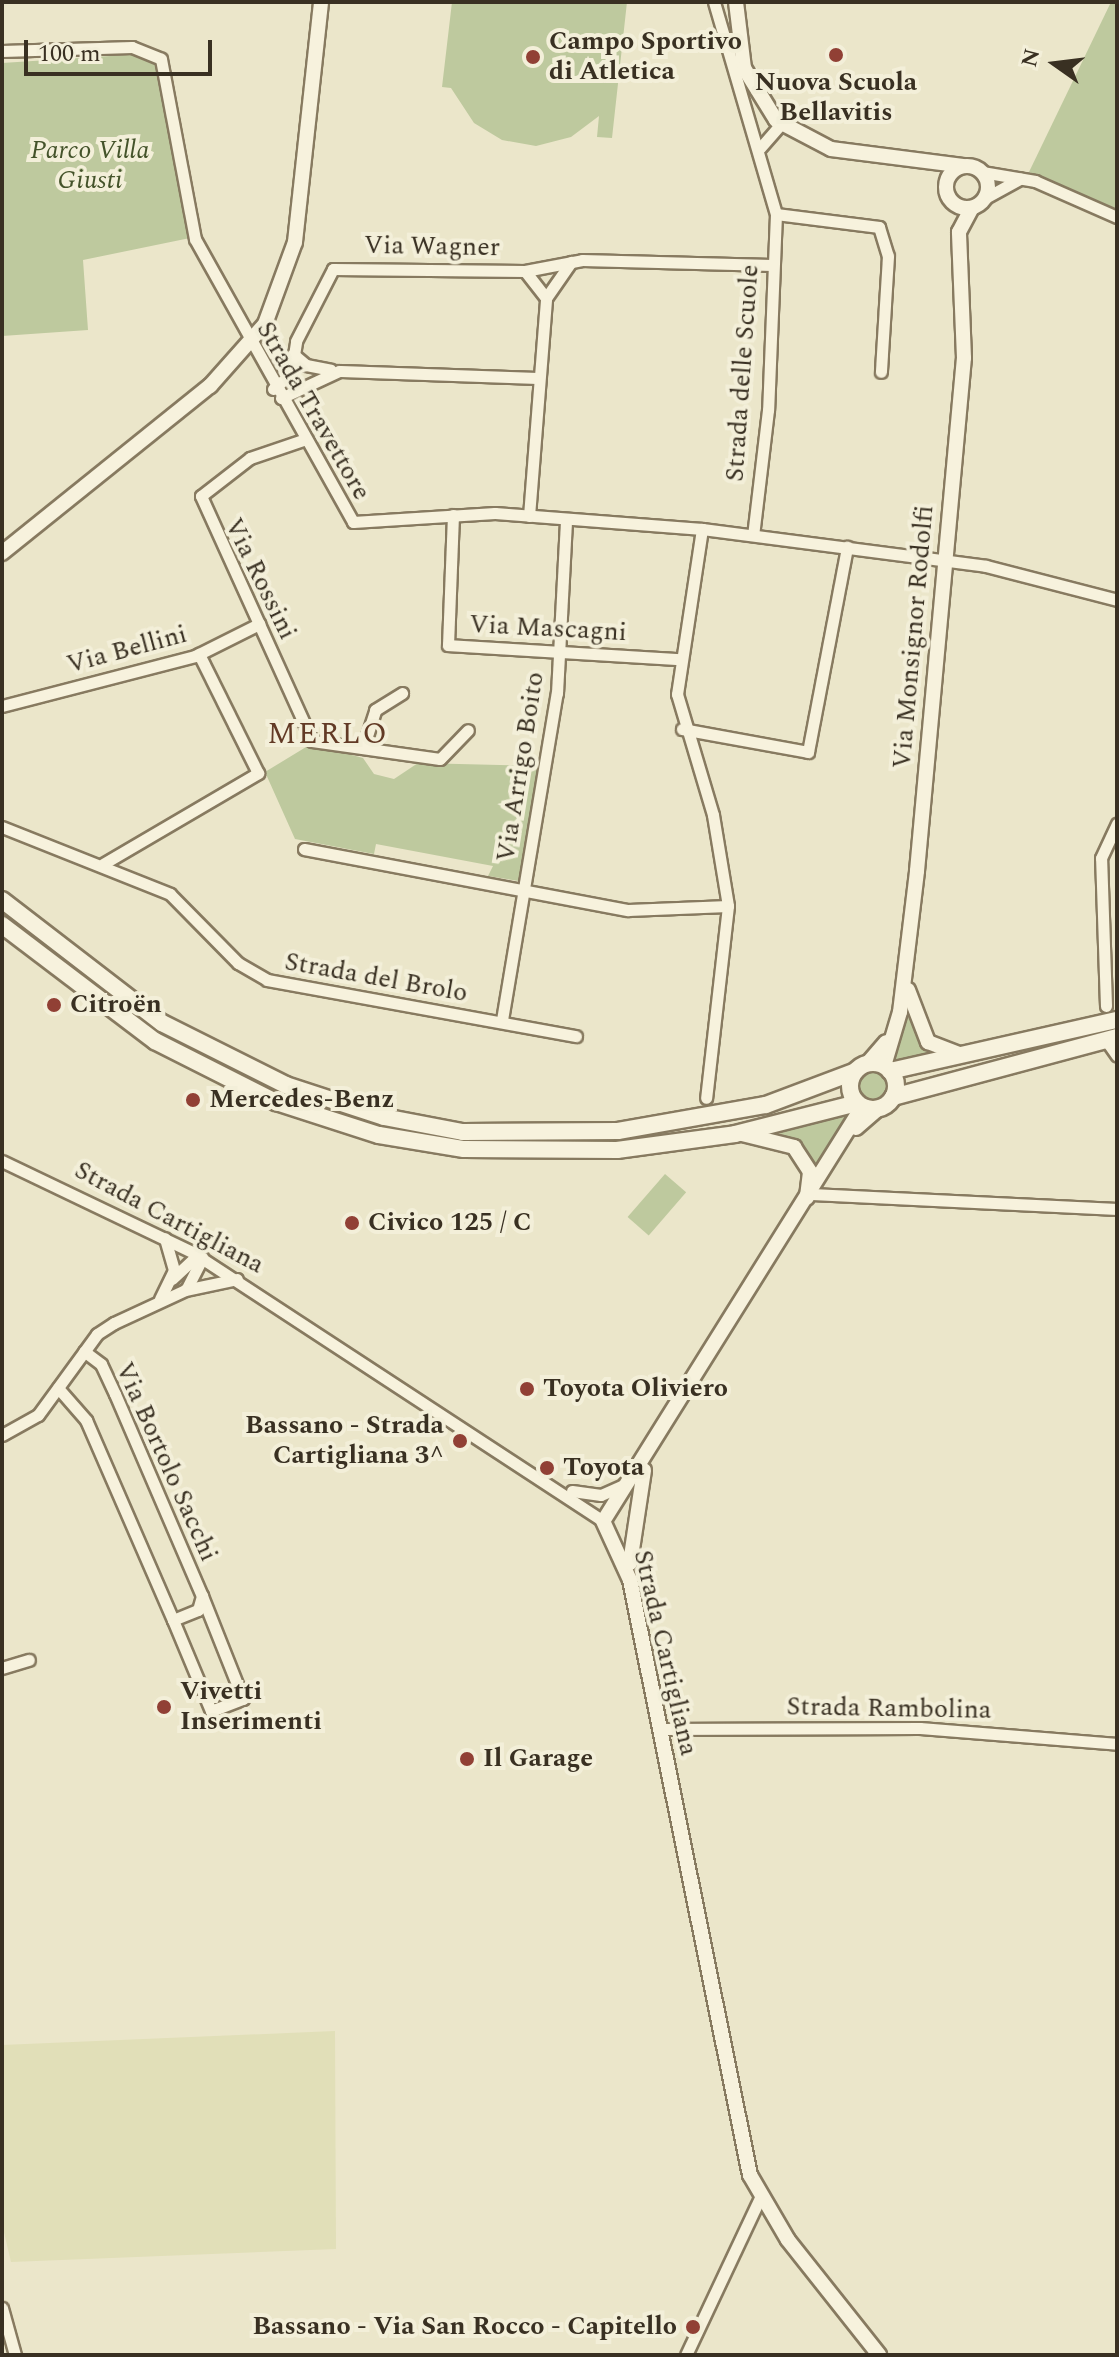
<!DOCTYPE html>
<meta charset="utf-8">
<style>
body{margin:0}
#map{position:relative;width:1119px;height:2357px;overflow:hidden;background:#ebe6ca;font-family:Spectral,serif}
div>[style]{position:absolute}
.farmland>*{inset:0;background:#e1dfb8}
.green>*{inset:0;background:#bec99e;transform-origin:0 0}
.round{border-radius:50%}
.roads{filter:drop-shadow(2px 0 #877a60) drop-shadow(-2px 0 #877a60) drop-shadow(0 2px #877a60) drop-shadow(0 -2px #877a60)}
.minor>*{height:11px;margin:-5.5px;padding:0 5.5px;transform-origin:5.5px;border-radius:5.5px;background:#f7f2dd}
.tertiary>*{height:14px;margin:-7px;padding:0 7px;transform-origin:7px;border-radius:7px;background:#f7f2dd}
.tertiary>.ring{margin:-7px;padding:0;box-sizing:content-box;background:none;border:14px solid #f7f2dd;border-radius:50%}
.secondary>*{height:16px;margin:-8px;padding:0 8px;transform-origin:8px;border-radius:8px;background:#f7f2dd}
.secondary>.ring{margin:-8px;padding:0;box-sizing:content-box;background:none;border:16px solid #f7f2dd;border-radius:50%}
.dots>*{width:22px;height:22px;translate:-50% -50%;box-sizing:border-box;border:4px solid #f3efd9;border-radius:50%}
span{translate:-50% -50%;white-space:nowrap;text-align:center;line-height:1.15;-webkit-text-stroke:8px #f3efd9;paint-order:stroke}
.poi-label{font-size:26px;color:#393022;font-weight:700}
.left{translate:0 -50%;text-align:left}
.right{translate:-100% -50%;text-align:right}
.park-label{font-size:26px;color:#44532a;font-style:italic}
.street-label{font-size:26px;color:#393022}
.quarter-label{font-size:30px;color:#623a25;letter-spacing:2px}
.frame{position:absolute;inset:0;border:4px solid #393022;pointer-events:none}
.north{position:absolute;left:1015px;top:24px;width:80px;height:80px;-webkit-text-stroke:6px #f3efd9;paint-order:stroke;rotate:284deg;font-size:22px;font-weight:700;line-height:32px;text-align:center;color:#393022}
.north::after{content:'';display:block;margin:auto;width:28px;height:36px;background:#393022;clip-path:polygon(50% 0,100% 100%,50% 72%,0 100%)}
.scale{position:absolute;left:24px;top:40px;width:188px;height:36px;box-sizing:border-box;border:4px solid #393022;border-top:0;padding-left:10px;font-size:24px;line-height:28px;white-space:nowrap;color:#393022;-webkit-text-stroke:6px #f3efd9;paint-order:stroke}
</style>
<div id="map">
<div class="farmland">
<i style="clip-path:polygon(335px 2031px,336px 2249px,11px 2262px,2px 2224px,2px 2045px)"></i>
</div>
<div class="green">
<i style="clip-path:polygon(452px 2px,627px 2px,612px 138px,597px 137px,599px 116px,571px 137px,536px 146px,502px 140px,474px 123px,451px 88px,442px 87px)"></i>
<i style="clip-path:polygon(1111px 2px,1117px 2px,1117px 209px,1029px 172px)"></i>
<i style="clip-path:polygon(141px 54px,154px 63px,166px 99px,190px 238px,83px 260px,88px 330px,2px 336px,2px 63px)"></i>
<i style="clip-path:polygon(311px 744px,363px 758px,374px 774px,394px 779px,418px 763px,540px 766px,519px 881px,488px 876px,493px 866px,376px 844px,374px 854px,295px 839px,265px 772px)"></i>
<i style="clip-path:polygon(908px 1014px,918px 1040px,944px 1055px,894px 1068px,888px 1063px)"></i>
<i class="round" style="left:858px;top:1071px;width:28px;height:28px"></i>
<i style="clip-path:polygon(843px 1113px,850px 1114px,814px 1175px,793px 1140px,779px 1133px)"></i>
<i style="left:665px;top:1174px;width:28px;height:57px;rotate:41deg"></i>
</div>
<div class="roads">
<div class="minor">
<i style="left:714px;top:2px;width:221px;rotate:73.7deg"></i>
<i style="left:776px;top:214px;width:196px;rotate:92.3deg"></i>
<i style="left:768px;top:410px;width:126px;rotate:96.8deg"></i>
<i style="left:2px;top:51px;width:130px;rotate:-1.8deg"></i>
<i style="left:132px;top:47px;width:31px;rotate:22deg"></i>
<i style="left:161px;top:59px;width:183px;rotate:79.3deg"></i>
<i style="left:195px;top:239px;width:324px;rotate:60.8deg"></i>
<i style="left:353px;top:522px;width:142px;rotate:-3.6deg"></i>
<i style="left:495px;top:513px;width:208px;rotate:4.4deg"></i>
<i style="left:702px;top:529px;width:286px;rotate:7.4deg"></i>
<i style="left:986px;top:566px;width:135px;rotate:14.5deg"></i>
<i style="left:760px;top:148px;width:32px;rotate:-49deg"></i>
<i style="left:982px;top:172px;width:54px;rotate:9.6deg"></i>
<i style="left:1035px;top:181px;width:90px;rotate:23.7deg"></i>
<i style="left:987px;top:197px;width:38px;rotate:-29deg"></i>
<i style="left:776px;top:214px;width:104px;rotate:7.2deg"></i>
<i style="left:879px;top:227px;width:30px;rotate:73deg"></i>
<i style="left:888px;top:256px;width:116px;rotate:93.5deg"></i>
<i style="left:525px;top:271px;width:34px;rotate:52deg"></i>
<i style="left:293px;top:354px;width:17px;rotate:40deg"></i>
<i style="left:306px;top:365px;width:25px;rotate:11deg"></i>
<i style="left:273px;top:389px;width:23px;rotate:-40deg"></i>
<i style="left:291px;top:374px;width:33px;rotate:-81deg"></i>
<i style="left:296px;top:341px;width:81px;rotate:-62.8deg"></i>
<i style="left:333px;top:269px;width:192px;rotate:0.6deg"></i>
<i style="left:525px;top:271px;width:58px;rotate:-10.9deg"></i>
<i style="left:582px;top:260px;width:190px;rotate:1.5deg"></i>
<i style="left:281px;top:398px;width:64px;rotate:-25deg"></i>
<i style="left:339px;top:371px;width:200px;rotate:2deg"></i>
<i style="left:303px;top:440px;width:56px;rotate:161.2deg"></i>
<i style="left:250px;top:458px;width:62px;rotate:142.2deg"></i>
<i style="left:201px;top:496px;width:269px;rotate:65.6deg"></i>
<i style="left:312px;top:741px;width:129px;rotate:8deg"></i>
<i style="left:440px;top:759px;width:40px;rotate:-46deg"></i>
<i style="left:453px;top:515px;width:130px;rotate:92.2deg"></i>
<i style="left:448px;top:645px;width:231px;rotate:3.5deg"></i>
<i style="left:529px;top:516px;width:219px;rotate:-85.5deg"></i>
<i style="left:546px;top:298px;width:44px;rotate:-55.2deg"></i>
<i style="left:702px;top:529px;width:167px;rotate:98.6deg"></i>
<i style="left:677px;top:694px;width:126px;rotate:73.4deg"></i>
<i style="left:713px;top:815px;width:92px;rotate:80.6deg"></i>
<i style="left:728px;top:906px;width:193px;rotate:96.5deg"></i>
<i style="left:2px;top:706px;width:199px;rotate:-14.5deg"></i>
<i style="left:195px;top:656px;width:72px;rotate:-26.6deg"></i>
<i style="left:682px;top:729px;width:128px;rotate:10.3deg"></i>
<i style="left:808px;top:752px;width:209px;rotate:-79.2deg"></i>
<i style="left:363px;top:748px;width:40px;rotate:-72deg"></i>
<i style="left:375px;top:710px;width:32px;rotate:-32deg"></i>
<i style="left:2px;top:827px;width:181px;rotate:21.7deg"></i>
<i style="left:170px;top:894px;width:97px;rotate:45.4deg"></i>
<i style="left:238px;top:963px;width:34px;rotate:30deg"></i>
<i style="left:267px;top:980px;width:314px;rotate:10.3deg"></i>
<i style="left:304px;top:849px;width:330px;rotate:10.7deg"></i>
<i style="left:628px;top:910px;width:100px;rotate:-2.3deg"></i>
<i style="left:103px;top:864px;width:180px;rotate:-30.4deg"></i>
<i style="left:258px;top:773px;width:133px;rotate:-116.4deg"></i>
<i style="left:1106px;top:1006px;width:148px;rotate:-91.9deg"></i>
<i style="left:1101px;top:858px;width:38px;rotate:-65deg"></i>
<i style="left:502px;top:1020px;width:332px;rotate:-80.5deg"></i>
<i style="left:557px;top:693px;width:174px;rotate:-87deg"></i>
<i style="left:1106px;top:1040px;width:19px;rotate:55deg"></i>
<i style="left:2px;top:1161px;width:211px;rotate:25.6deg"></i>
<i style="left:192px;top:1252px;width:491px;rotate:33.2deg"></i>
<i style="left:812px;top:1194px;width:305px;rotate:2.8deg"></i>
<i style="left:172px;top:1279px;width:35px;rotate:-43deg"></i>
<i style="left:187px;top:1288px;width:34px;rotate:-63deg"></i>
<i style="left:160px;top:1299px;width:32px;rotate:-64deg"></i>
<i style="left:174px;top:1270px;width:33px;rotate:-106deg"></i>
<i style="left:58px;top:1388px;width:43px;rotate:48.8deg"></i>
<i style="left:86px;top:1420px;width:218px;rotate:66.5deg"></i>
<i style="left:173px;top:1620px;width:27px;rotate:-22deg"></i>
<i style="left:198px;top:1610px;width:15px;rotate:-74deg"></i>
<i style="left:202px;top:1596px;width:220px;rotate:-113.3deg"></i>
<i style="left:115px;top:1394px;width:33px;rotate:-115deg"></i>
<i style="left:101px;top:1364px;width:21px;rotate:-143deg"></i>
<i style="left:2px;top:1435px;width:41px;rotate:-29.1deg"></i>
<i style="left:38px;top:1415px;width:100px;rotate:-53.9deg"></i>
<i style="left:97px;top:1334px;width:20px;rotate:-33deg"></i>
<i style="left:114px;top:1323px;width:78px;rotate:-24.9deg"></i>
<i style="left:185px;top:1290px;width:53px;rotate:-11.9deg"></i>
<i style="left:572px;top:1491px;width:29px;rotate:8deg"></i>
<i style="left:601px;top:1495px;width:24px;rotate:-24deg"></i>
<i style="left:173px;top:1620px;width:99px;rotate:67.3deg"></i>
<i style="left:211px;top:1711px;width:34px;rotate:-21deg"></i>
<i style="left:243px;top:1699px;width:111px;rotate:-111.7deg"></i>
<i style="left:2px;top:1668px;width:28px;rotate:-17deg"></i>
<i style="left:660px;top:1729px;width:260px;rotate:-0.2deg"></i>
<i style="left:920px;top:1728px;width:198px;rotate:4.6deg"></i>
<i style="left:2px;top:2308px;width:49px;rotate:74.5deg"></i>
<i style="left:686px;top:2355px;width:174px;rotate:-64.8deg"></i>
</div>
<div class="tertiary">
<i style="left:736px;top:2px;width:66px;rotate:83.1deg"></i>
<i style="left:744px;top:68px;width:61px;rotate:58.4deg"></i>
<i style="left:776px;top:120px;width:62px;rotate:27.8deg"></i>
<i style="left:831px;top:149px;width:133px;rotate:7.3deg"></i>
<i class="ring" style="left:946px;top:166px;width:28px;height:28px"></i>
<i style="left:2px;top:553px;width:267px;rotate:-38.8deg"></i>
<i style="left:210px;top:386px;width:83px;rotate:-48.4deg"></i>
<i style="left:265px;top:324px;width:87px;rotate:-69.9deg"></i>
<i style="left:295px;top:242px;width:241px;rotate:-83.8deg"></i>
<i style="left:908px;top:990px;width:56px;rotate:69deg"></i>
<i style="left:928px;top:1042px;width:34px;rotate:21deg"></i>
<i style="left:867px;top:1064px;width:29px;rotate:-49deg"></i>
<i style="left:884px;top:1066px;width:56px;rotate:-73.5deg"></i>
<i style="left:900px;top:1012px;width:142px;rotate:-83.1deg"></i>
<i style="left:917px;top:871px;width:515px;rotate:-84.77deg"></i>
<i style="left:964px;top:358px;width:126px;rotate:-92.3deg"></i>
<i style="left:959px;top:232px;width:27px;rotate:-62deg"></i>
<i style="left:862px;top:1107px;width:488px;rotate:122deg"></i>
<i style="left:603px;top:1521px;width:65px;rotate:65.4deg"></i>
<i style="left:630px;top:1580px;width:607px;rotate:78.6deg"></i>
<i style="left:750px;top:2175px;width:75px;rotate:59.7deg"></i>
<i style="left:788px;top:2240px;width:147px;rotate:51.6deg"></i>
<i style="left:856px;top:1128px;width:29px;rotate:-41deg"></i>
<i style="left:742px;top:1134px;width:54px;rotate:14deg"></i>
<i style="left:794px;top:1147px;width:30px;rotate:57deg"></i>
<i style="left:810px;top:1172px;width:26px;rotate:97deg"></i>
<i style="left:630px;top:1563px;width:94px;rotate:-81.4deg"></i>
</div>
<div class="secondary">
<i style="left:2px;top:900px;width:202px;rotate:37.6deg"></i>
<i style="left:162px;top:1023px;width:139px;rotate:26.6deg"></i>
<i style="left:286px;top:1085px;width:103px;rotate:18.1deg"></i>
<i style="left:384px;top:1117px;width:80px;rotate:10.8deg"></i>
<i style="left:463px;top:1132px;width:155px;rotate:-0.4deg"></i>
<i style="left:618px;top:1131px;width:150px;rotate:-10deg"></i>
<i style="left:766px;top:1105px;width:94px;rotate:-20.6deg"></i>
<i style="left:2px;top:925px;width:192px;rotate:37.2deg"></i>
<i style="left:155px;top:1041px;width:136px;rotate:26.8deg"></i>
<i style="left:276px;top:1102px;width:108px;rotate:17.8deg"></i>
<i style="left:379px;top:1135px;width:86px;rotate:9.4deg"></i>
<i style="left:464px;top:1149px;width:153px;rotate:0.4deg"></i>
<i style="left:617px;top:1150px;width:119px;rotate:-7.7deg"></i>
<i style="left:735px;top:1134px;width:126px;rotate:-14.3deg"></i>
<i class="ring" style="left:850px;top:1063px;width:30px;height:30px"></i>
<i style="left:890px;top:1071px;width:233px;rotate:-12.7deg"></i>
<i style="left:893px;top:1097px;width:232px;rotate:-15deg"></i>
</div>
</div>
<div class="dots">
<i style="left:836px;top:55px;background:#914035"></i>
<i style="left:533px;top:57px;background:#914035"></i>
<i style="left:54px;top:1005px;background:#914035"></i>
<i style="left:193px;top:1100px;background:#914035"></i>
<i style="left:352px;top:1223px;background:#914035"></i>
<i style="left:527px;top:1389px;background:#914035"></i>
<i style="left:460px;top:1441px;background:#914035"></i>
<i style="left:547px;top:1468px;background:#914035"></i>
<i style="left:164px;top:1707px;background:#914035"></i>
<i style="left:467px;top:1759px;background:#914035"></i>
<i style="left:693px;top:2327px;background:#914035"></i>
</div>
<div class="poi-label">
<span class="left" style="left:549px;top:57px">Campo Sportivo<br>di Atletica</span>
<span style="left:836px;top:98px">Nuova Scuola<br>Bellavitis</span>
<span class="left" style="left:70px;top:1005px">Citroën</span>
<span class="left" style="left:209px;top:1100px">Mercedes-Benz</span>
<span class="left" style="left:368px;top:1223px">Civico 125 / C</span>
<span class="left" style="left:543px;top:1389px">Toyota Oliviero</span>
<span class="right" style="left:444px;top:1441px">Bassano - Strada<br>Cartigliana 3^</span>
<span class="left" style="left:563px;top:1468px">Toyota</span>
<span class="left" style="left:180px;top:1707px">Vivetti<br>Inserimenti</span>
<span class="left" style="left:483px;top:1759px">Il Garage</span>
<span class="right" style="left:677px;top:2327px">Bassano - Via San Rocco - Capitello</span>
</div>
<div class="park-label">
<span style="left:90px;top:166px">Parco Villa<br>Giusti</span>
</div>
<div class="street-label">
<span style="left:432px;top:247px;rotate:1deg">Via Wagner</span>
<span style="left:743px;top:373px;rotate:-86deg">Strada delle Scuole</span>
<span style="left:313px;top:411px;rotate:60deg">Strada Travettore</span>
<span style="left:260px;top:579px;rotate:64deg">Via Rossini</span>
<span style="left:548px;top:629px;rotate:3deg">Via Mascagni</span>
<span style="left:914px;top:637px;rotate:-85deg">Via Monsignor Rodolfi</span>
<span style="left:127px;top:650px;rotate:-15deg">Via Bellini</span>
<span style="left:521px;top:767px;rotate:-81deg">Via Arrigo Boito</span>
<span style="left:376px;top:978px;rotate:10deg">Strada del Brolo</span>
<span style="left:169px;top:1218px;rotate:28deg">Strada Cartigliana</span>
<span style="left:166px;top:1462px;rotate:66deg">Via Bortolo Sacchi</span>
<span style="left:665px;top:1653px;rotate:77deg">Strada Cartigliana</span>
<span style="left:889px;top:1709px;rotate:1deg">Strada Rambolina</span>
</div>
<div class="quarter-label">
<span style="left:328px;top:734px">MERLO</span>
</div>
<div class="frame"></div>
<div class="north">N</div>
<div class="scale">100 m</div>
</div>
